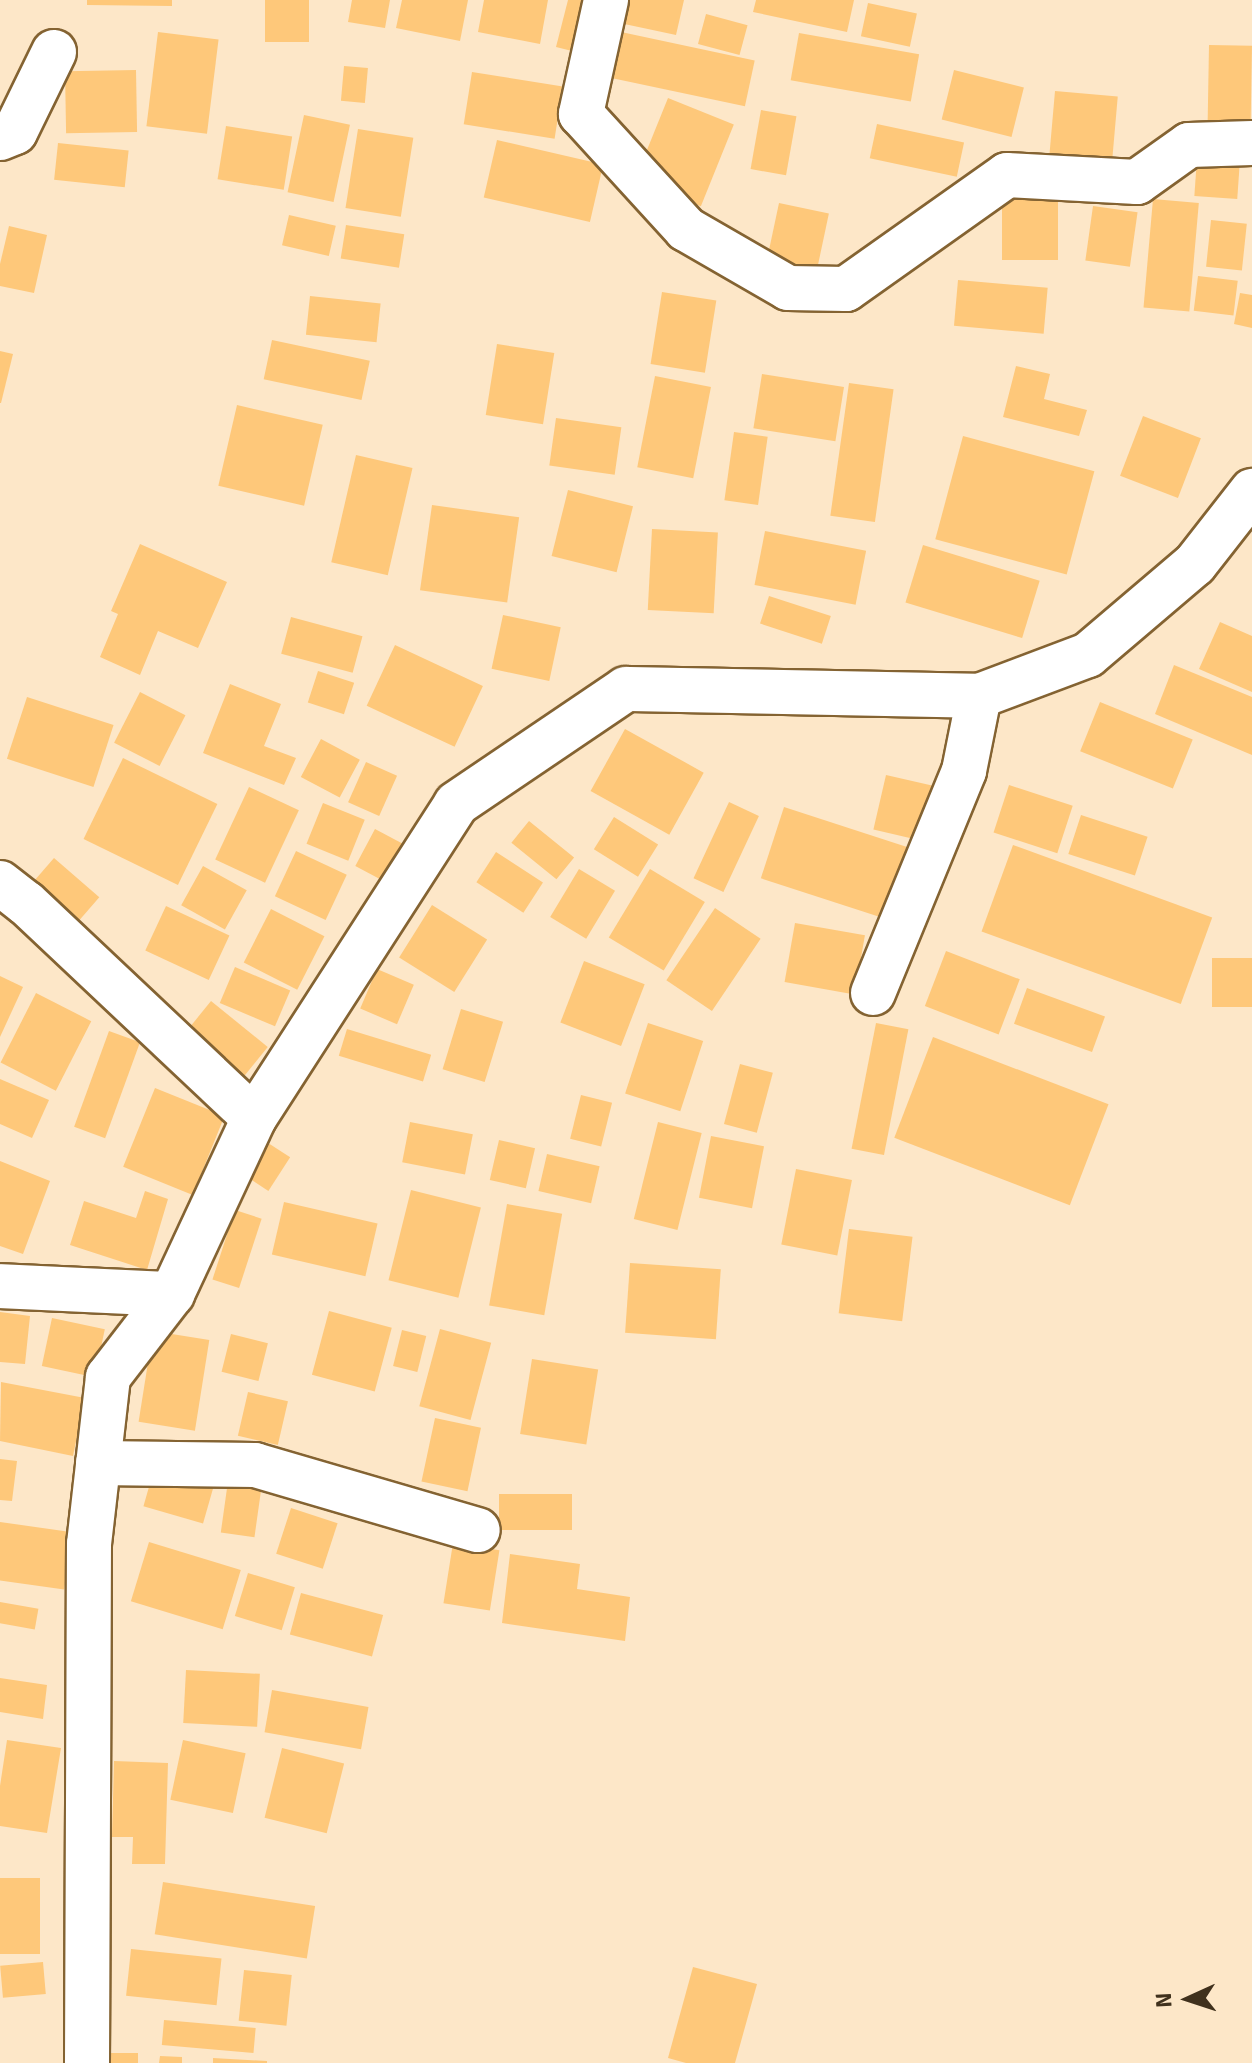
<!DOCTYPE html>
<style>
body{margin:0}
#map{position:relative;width:1252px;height:2063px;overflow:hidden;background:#fde7c8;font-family:Signika,sans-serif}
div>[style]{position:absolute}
.building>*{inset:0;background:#fec87a;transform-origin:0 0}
.roads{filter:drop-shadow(2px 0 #846332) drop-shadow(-2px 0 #846332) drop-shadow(0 2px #846332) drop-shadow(0 -2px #846332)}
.minor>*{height:44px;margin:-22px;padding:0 22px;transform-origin:22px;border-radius:22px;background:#fff}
span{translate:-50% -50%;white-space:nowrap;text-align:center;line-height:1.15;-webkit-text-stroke:8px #fde7c8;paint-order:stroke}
.north{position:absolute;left:1148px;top:1959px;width:80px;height:80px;-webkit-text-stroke:6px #fde7c8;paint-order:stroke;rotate:267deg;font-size:22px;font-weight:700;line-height:32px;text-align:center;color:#40311d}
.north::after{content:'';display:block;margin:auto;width:28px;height:36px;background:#40311d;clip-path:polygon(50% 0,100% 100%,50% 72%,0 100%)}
</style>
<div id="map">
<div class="building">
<i style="clip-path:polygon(87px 0,172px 0,172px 6px,87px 5px)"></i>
<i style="left:265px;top:0;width:44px;height:42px"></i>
<i style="clip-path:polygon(352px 0,390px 0,385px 28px,348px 22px)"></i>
<i style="clip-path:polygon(402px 0,468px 0,460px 41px,396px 28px)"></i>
<i style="clip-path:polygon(484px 0,548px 0,540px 44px,478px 32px)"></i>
<i style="clip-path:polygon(568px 0,598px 0,584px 54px,556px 47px)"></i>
<i style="clip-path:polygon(620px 0,684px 0,676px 35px,615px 22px)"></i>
<i style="clip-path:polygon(756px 0,854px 0,847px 32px,753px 12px)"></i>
<i style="left:868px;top:3px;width:50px;height:34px;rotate:12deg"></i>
<i style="left:706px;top:14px;width:43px;height:31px;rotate:15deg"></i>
<i style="left:607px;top:29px;width:151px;height:47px;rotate:12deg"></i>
<i style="left:158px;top:32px;width:61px;height:95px;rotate:7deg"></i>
<i style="left:799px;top:33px;width:122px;height:48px;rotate:10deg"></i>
<i style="left:1209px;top:45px;width:43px;height:77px;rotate:1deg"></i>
<i style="left:344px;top:66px;width:24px;height:35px;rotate:5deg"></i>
<i style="left:136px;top:70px;width:62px;height:71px;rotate:89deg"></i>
<i style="left:954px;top:70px;width:72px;height:51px;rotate:14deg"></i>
<i style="left:472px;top:72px;width:92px;height:53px;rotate:9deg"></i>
<i style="left:1055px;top:91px;width:63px;height:69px;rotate:5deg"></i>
<i style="left:668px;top:98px;width:71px;height:88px;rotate:22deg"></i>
<i style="left:761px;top:110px;width:36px;height:60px;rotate:10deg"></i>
<i style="left:304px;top:115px;width:47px;height:79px;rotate:12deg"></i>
<i style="left:877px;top:124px;width:89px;height:35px;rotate:12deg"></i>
<i style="left:226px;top:126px;width:67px;height:54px;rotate:9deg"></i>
<i style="left:358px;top:129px;width:56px;height:80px;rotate:9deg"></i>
<i style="left:497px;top:140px;width:109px;height:59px;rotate:13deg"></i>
<i style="left:58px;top:143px;width:71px;height:37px;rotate:6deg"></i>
<i style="left:1197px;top:158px;width:43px;height:38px;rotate:4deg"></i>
<i style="left:1153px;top:199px;width:46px;height:109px;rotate:5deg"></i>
<i style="left:1002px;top:200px;width:56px;height:60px"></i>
<i style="left:779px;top:203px;width:51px;height:63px;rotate:12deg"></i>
<i style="left:1093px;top:206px;width:45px;height:55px;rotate:8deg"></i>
<i style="left:289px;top:215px;width:48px;height:31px;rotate:13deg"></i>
<i style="left:1211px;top:220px;width:36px;height:47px;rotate:6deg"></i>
<i style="left:346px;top:225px;width:59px;height:34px;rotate:9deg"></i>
<i style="clip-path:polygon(9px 226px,47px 235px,34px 293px,0 286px,0 264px)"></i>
<i style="left:1198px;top:276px;width:40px;height:35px;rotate:7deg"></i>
<i style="left:958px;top:280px;width:90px;height:46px;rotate:5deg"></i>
<i style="left:662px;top:292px;width:55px;height:73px;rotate:9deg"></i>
<i style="clip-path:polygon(1240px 293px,1252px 295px,1252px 328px,1234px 324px)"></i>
<i style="left:310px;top:296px;width:71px;height:39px;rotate:6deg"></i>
<i style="left:272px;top:340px;width:100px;height:40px;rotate:12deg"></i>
<i style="left:497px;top:344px;width:58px;height:72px;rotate:9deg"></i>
<i style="clip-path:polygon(0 351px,13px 354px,1px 403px,0 403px)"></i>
<i style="clip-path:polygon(1016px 366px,1050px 374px,1044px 399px,1087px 410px,1079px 436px,1003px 417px)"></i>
<i style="left:762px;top:374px;width:83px;height:55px;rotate:9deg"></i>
<i style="left:655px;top:376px;width:57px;height:93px;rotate:11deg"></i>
<i style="left:849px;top:383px;width:45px;height:134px;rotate:8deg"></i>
<i style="left:237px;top:405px;width:88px;height:83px;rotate:13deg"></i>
<i style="left:1143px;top:416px;width:62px;height:64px;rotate:21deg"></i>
<i style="left:556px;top:418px;width:66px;height:48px;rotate:8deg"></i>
<i style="left:734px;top:432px;width:34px;height:69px;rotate:8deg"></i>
<i style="left:963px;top:436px;width:136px;height:107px;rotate:15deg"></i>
<i style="left:356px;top:455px;width:58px;height:110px;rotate:13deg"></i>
<i style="left:568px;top:490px;width:67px;height:68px;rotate:14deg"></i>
<i style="left:432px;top:505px;width:88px;height:86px;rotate:8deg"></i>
<i style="left:652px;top:529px;width:66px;height:81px;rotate:3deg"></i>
<i style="left:765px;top:531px;width:103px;height:55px;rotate:11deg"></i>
<i style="clip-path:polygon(140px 544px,227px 582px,198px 648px,158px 631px,140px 675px,100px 657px,118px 614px,111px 611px)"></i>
<i style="left:923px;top:545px;width:122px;height:60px;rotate:17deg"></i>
<i style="left:769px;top:596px;width:65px;height:29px;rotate:18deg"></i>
<i style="left:503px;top:615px;width:59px;height:55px;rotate:12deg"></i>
<i style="left:291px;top:617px;width:74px;height:38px;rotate:15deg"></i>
<i style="clip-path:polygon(1220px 622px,1252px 636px,1252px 692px,1199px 669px)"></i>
<i style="left:395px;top:645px;width:97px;height:67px;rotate:25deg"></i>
<i style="clip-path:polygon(1174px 665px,1252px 697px,1252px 755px,1155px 714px)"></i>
<i style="left:318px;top:671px;width:38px;height:33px;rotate:18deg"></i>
<i style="clip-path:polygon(230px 684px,281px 704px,264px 746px,296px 758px,284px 785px,203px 753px)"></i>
<i style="left:140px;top:692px;width:51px;height:57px;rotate:27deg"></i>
<i style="left:27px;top:697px;width:91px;height:65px;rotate:18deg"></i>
<i style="left:1100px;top:702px;width:100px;height:53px;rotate:22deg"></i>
<i style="left:625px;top:729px;width:90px;height:71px;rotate:29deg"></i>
<i style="left:321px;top:739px;width:44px;height:43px;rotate:28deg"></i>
<i style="left:123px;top:758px;width:105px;height:90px;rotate:26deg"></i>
<i style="left:366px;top:762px;width:34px;height:44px;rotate:24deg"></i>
<i style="left:886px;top:775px;width:55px;height:56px;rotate:13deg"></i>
<i style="left:1009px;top:785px;width:67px;height:50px;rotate:18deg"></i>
<i style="left:249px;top:787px;width:55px;height:80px;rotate:25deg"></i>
<i style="left:729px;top:802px;width:33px;height:84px;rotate:25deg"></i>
<i style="left:323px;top:803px;width:45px;height:44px;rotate:22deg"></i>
<i style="left:784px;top:807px;width:135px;height:75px;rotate:18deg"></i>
<i style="left:1081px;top:815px;width:70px;height:41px;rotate:18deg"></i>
<i style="left:614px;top:817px;width:52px;height:38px;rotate:32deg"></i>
<i style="left:529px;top:821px;width:58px;height:28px;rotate:39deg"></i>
<i style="left:375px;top:829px;width:32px;height:42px;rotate:28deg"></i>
<i style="left:1013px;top:845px;width:212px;height:92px;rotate:20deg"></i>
<i style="left:296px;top:851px;width:56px;height:50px;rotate:25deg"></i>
<i style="left:496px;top:852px;width:56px;height:36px;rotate:33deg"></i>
<i style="left:54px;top:858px;width:60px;height:40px;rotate:41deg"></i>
<i style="left:203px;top:866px;width:50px;height:45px;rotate:29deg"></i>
<i style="left:579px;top:869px;width:42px;height:56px;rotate:31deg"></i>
<i style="left:650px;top:869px;width:64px;height:80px;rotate:31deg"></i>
<i style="left:432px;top:905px;width:65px;height:62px;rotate:32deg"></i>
<i style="left:166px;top:906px;width:70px;height:49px;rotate:25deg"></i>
<i style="left:715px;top:908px;width:55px;height:87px;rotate:34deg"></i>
<i style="left:271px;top:909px;width:60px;height:60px;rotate:27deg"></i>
<i style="left:795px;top:923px;width:71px;height:60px;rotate:10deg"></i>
<i style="left:946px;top:951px;width:79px;height:59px;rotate:21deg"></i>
<i style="left:1212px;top:958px;width:40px;height:49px"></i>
<i style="left:584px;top:961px;width:65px;height:66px;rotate:21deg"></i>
<i style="left:235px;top:967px;width:60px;height:39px;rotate:23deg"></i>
<i style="left:377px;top:969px;width:40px;height:43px;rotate:23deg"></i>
<i style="clip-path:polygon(0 976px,23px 987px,0 1037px)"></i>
<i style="left:1027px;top:988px;width:83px;height:38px;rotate:20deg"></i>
<i style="left:36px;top:993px;width:62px;height:78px;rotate:27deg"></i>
<i style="left:211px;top:1001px;width:73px;height:38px;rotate:39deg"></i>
<i style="left:461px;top:1009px;width:44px;height:63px;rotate:17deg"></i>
<i style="left:648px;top:1023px;width:58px;height:74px;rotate:18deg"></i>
<i style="left:876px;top:1023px;width:33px;height:128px;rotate:11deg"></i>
<i style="left:347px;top:1029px;width:88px;height:28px;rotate:17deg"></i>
<i style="left:109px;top:1031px;width:33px;height:102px;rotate:20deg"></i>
<i style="left:933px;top:1037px;width:188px;height:108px;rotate:21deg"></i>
<i style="left:740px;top:1064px;width:34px;height:62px;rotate:15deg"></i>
<i style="clip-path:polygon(0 1079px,49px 1100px,32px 1138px,0 1124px)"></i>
<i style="left:155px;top:1088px;width:75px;height:85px;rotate:22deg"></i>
<i style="left:581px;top:1095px;width:32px;height:45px;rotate:14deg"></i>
<i style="left:410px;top:1122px;width:64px;height:41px;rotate:11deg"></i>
<i style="left:658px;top:1122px;width:45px;height:100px;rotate:14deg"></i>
<i style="left:711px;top:1136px;width:54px;height:63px;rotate:11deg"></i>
<i style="left:499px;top:1140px;width:37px;height:41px;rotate:13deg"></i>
<i style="left:265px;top:1141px;width:30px;height:40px;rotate:33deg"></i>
<i style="left:547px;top:1154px;width:54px;height:38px;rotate:13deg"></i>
<i style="clip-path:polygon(0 1161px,50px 1181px,23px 1254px,0 1246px)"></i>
<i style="left:796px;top:1169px;width:57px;height:77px;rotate:11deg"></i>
<i style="left:411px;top:1190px;width:72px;height:93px;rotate:14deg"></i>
<i style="clip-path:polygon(145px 1191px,168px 1199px,147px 1270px,70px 1245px,84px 1201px,136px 1218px)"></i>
<i style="left:284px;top:1202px;width:96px;height:54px;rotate:13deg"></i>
<i style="left:507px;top:1204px;width:56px;height:103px;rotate:10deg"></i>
<i style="left:235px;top:1210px;width:28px;height:73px;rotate:18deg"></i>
<i style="left:849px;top:1229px;width:64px;height:85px;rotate:7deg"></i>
<i style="left:630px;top:1263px;width:91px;height:70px;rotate:4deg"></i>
<i style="left:329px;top:1311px;width:65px;height:66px;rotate:15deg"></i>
<i style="clip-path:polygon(0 1312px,30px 1316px,25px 1364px,0 1362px)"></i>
<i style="left:52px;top:1318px;width:54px;height:49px;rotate:12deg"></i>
<i style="left:440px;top:1329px;width:53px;height:80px;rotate:15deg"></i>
<i style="left:402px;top:1330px;width:25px;height:37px;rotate:14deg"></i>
<i style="left:153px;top:1331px;width:57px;height:92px;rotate:9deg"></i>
<i style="left:231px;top:1334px;width:38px;height:39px;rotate:14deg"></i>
<i style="left:532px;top:1359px;width:67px;height:76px;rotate:9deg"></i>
<i style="clip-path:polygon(1px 1382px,85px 1398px,73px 1456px,0 1441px)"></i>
<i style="left:248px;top:1392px;width:41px;height:45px;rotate:13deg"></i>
<i style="left:435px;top:1418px;width:47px;height:65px;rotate:12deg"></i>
<i style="clip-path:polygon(0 1459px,17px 1461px,12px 1501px,0 1500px)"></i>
<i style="left:155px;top:1466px;width:62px;height:42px;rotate:16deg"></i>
<i style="left:229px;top:1474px;width:34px;height:59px;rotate:8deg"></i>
<i style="left:572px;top:1494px;width:36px;height:73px;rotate:90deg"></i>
<i style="left:291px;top:1508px;width:49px;height:48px;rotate:18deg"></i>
<i style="left:0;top:1522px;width:73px;height:58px;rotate:8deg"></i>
<i style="left:149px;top:1542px;width:96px;height:62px;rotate:17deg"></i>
<i style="left:453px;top:1543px;width:47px;height:61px;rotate:9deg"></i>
<i style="clip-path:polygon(510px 1554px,580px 1564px,577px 1589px,630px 1597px,625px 1641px,502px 1623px)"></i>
<i style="left:248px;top:1573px;width:49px;height:45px;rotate:17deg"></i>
<i style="left:301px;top:1593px;width:85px;height:43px;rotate:15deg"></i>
<i style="left:0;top:1602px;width:39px;height:21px;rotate:10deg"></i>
<i style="left:186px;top:1670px;width:74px;height:53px;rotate:3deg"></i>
<i style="clip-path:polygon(0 1678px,47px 1685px,43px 1719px,0 1712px)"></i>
<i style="left:272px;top:1690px;width:98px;height:43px;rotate:10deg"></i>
<i style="clip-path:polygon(7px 1740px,61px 1748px,47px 1833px,0 1826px,0 1786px)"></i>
<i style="left:183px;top:1740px;width:64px;height:61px;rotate:12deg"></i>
<i style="left:282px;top:1748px;width:64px;height:72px;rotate:14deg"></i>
<i style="clip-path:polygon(114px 1761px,168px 1763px,165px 1864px,132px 1864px,133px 1837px,112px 1837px)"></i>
<i style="left:0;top:1878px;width:40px;height:76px"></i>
<i style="left:163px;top:1882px;width:154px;height:53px;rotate:9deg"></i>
<i style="left:131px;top:1949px;width:91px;height:47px;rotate:6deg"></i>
<i style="left:43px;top:1962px;width:32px;height:43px;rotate:85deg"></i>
<i style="clip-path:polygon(693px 1967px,757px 1984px,735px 2063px,686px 2063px,668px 2058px)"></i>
<i style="left:244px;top:1970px;width:48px;height:51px;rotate:6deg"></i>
<i style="left:164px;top:2020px;width:92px;height:25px;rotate:5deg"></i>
<i style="left:138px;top:2053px;width:10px;height:28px;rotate:90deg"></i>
<i style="clip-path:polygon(160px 2056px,182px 2057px,182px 2063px,159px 2063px)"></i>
<i style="clip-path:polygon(213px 2058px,267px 2061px,267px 2063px,213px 2063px)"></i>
</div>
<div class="roads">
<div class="minor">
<i style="left:606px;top:0;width:117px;rotate:102.4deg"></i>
<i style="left:581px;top:114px;width:156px;rotate:47.6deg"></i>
<i style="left:686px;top:229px;width:118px;rotate:30deg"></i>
<i style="left:788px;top:288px;width:58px;rotate:1deg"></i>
<i style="left:846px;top:289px;width:197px;rotate:-35.3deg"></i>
<i style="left:1007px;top:175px;width:130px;rotate:3.1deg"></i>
<i style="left:1137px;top:182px;width:64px;rotate:-35.4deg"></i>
<i style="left:1189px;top:145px;width:63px;rotate:-1.8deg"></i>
<i style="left:0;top:138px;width:16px;rotate:-22deg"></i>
<i style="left:15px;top:132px;width:89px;rotate:-64deg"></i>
<i style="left:0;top:883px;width:33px;rotate:38deg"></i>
<i style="left:26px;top:903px;width:313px;rotate:43.3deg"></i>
<i style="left:254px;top:1118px;width:373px;rotate:-57.2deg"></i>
<i style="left:456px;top:804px;width:205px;rotate:-34.1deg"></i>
<i style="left:626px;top:689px;width:353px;rotate:1.1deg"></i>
<i style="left:979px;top:696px;width:116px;rotate:-20.6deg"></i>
<i style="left:1088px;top:655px;width:140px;rotate:-40.4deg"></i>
<i style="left:1195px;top:564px;width:93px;rotate:-52deg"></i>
<i style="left:873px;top:993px;width:240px;rotate:-67.7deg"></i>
<i style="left:964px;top:771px;width:76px;rotate:-78.7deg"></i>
<i style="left:0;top:1286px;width:172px;rotate:2.7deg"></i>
<i style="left:98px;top:1463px;width:157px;rotate:0.7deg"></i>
<i style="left:255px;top:1465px;width:232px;rotate:16.3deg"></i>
<i style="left:87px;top:2063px;width:519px;rotate:-89.78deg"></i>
<i style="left:89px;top:1544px;width:168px;rotate:-83.5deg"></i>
<i style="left:108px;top:1377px;width:105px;rotate:-52.4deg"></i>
<i style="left:172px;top:1294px;width:194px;rotate:-65deg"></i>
</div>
</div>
<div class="north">N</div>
</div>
